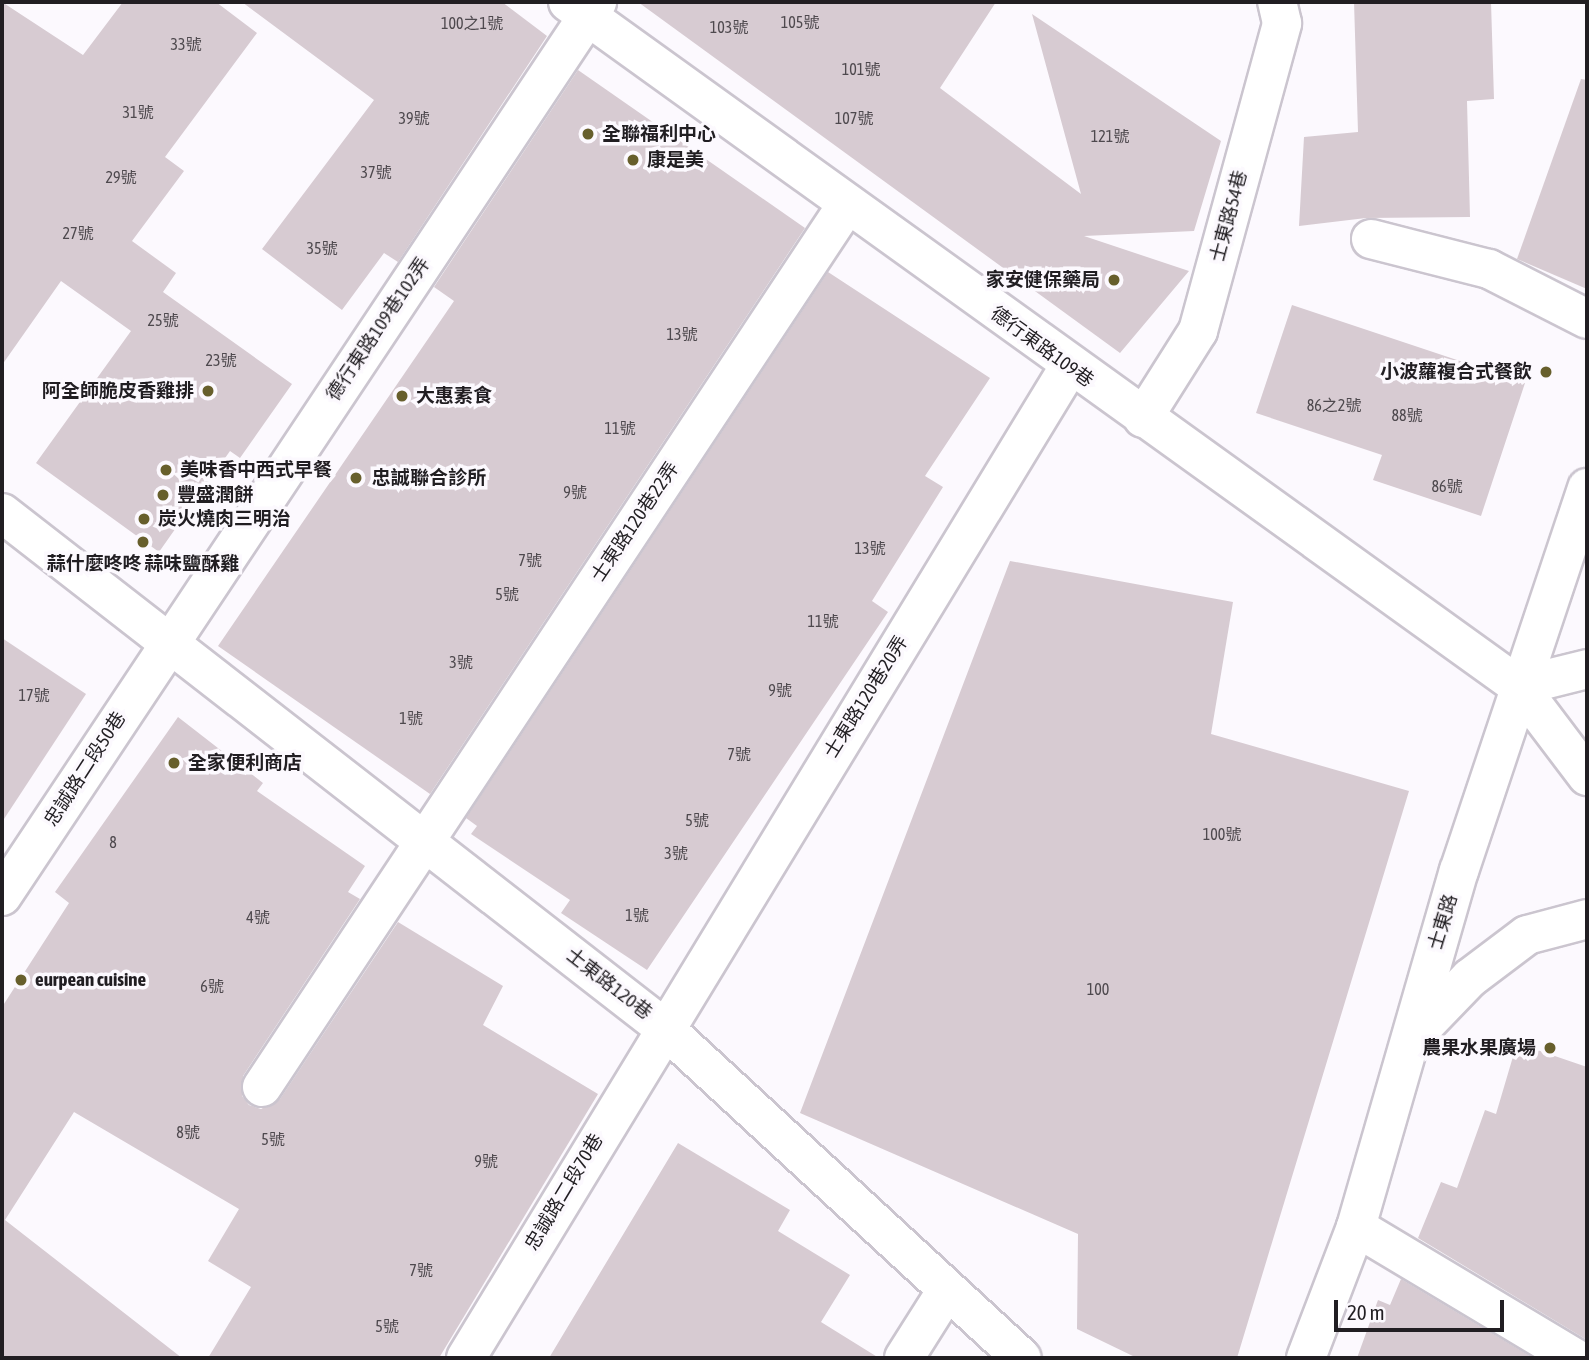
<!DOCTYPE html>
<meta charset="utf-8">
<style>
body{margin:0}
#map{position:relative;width:1589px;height:1360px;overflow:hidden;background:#fcf9fe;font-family:"Asap Condensed","Noto Sans TC",sans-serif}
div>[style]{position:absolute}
.building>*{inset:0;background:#d7cbd2}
.roads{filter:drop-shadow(2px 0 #cbc5cf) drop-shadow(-2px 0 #cbc5cf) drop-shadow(0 2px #cbc5cf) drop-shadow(0 -2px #cbc5cf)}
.minor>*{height:38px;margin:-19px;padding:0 19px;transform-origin:19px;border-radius:19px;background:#fff}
.dots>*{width:19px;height:19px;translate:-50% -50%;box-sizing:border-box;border:4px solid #fcf9fe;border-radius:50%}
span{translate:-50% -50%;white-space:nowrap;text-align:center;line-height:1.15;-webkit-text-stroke:7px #fcf9fe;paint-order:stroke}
.number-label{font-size:16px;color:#4e494e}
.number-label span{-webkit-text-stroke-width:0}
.poi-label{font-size:19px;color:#211e22;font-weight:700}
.left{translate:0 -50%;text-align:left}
.right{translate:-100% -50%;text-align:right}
.street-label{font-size:19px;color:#211e22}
.frame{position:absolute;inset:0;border:4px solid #211e22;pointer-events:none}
.scale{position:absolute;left:1334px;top:1300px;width:170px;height:32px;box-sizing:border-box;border:4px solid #211e22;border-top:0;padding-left:9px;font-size:21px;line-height:24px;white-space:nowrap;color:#211e22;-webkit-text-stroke:5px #fcf9fe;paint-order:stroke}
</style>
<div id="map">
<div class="building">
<i style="clip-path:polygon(2px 2px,83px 55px,123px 2px,216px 2px,257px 33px,165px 157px,184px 171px,132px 241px,176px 273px,163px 292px,292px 384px,240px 458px,230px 451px,159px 552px,36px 463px,131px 331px,61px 281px,2px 365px)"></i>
<i style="clip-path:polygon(242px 2px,502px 2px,547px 36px,398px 262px,384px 253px,342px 310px,262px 249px,374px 100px)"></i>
<i style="clip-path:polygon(638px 2px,996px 2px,940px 88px,1081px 194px,1032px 14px,1221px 141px,1194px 231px,1084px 236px,1189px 271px,1120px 353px)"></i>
<i style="clip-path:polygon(1354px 2px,1491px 2px,1494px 99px,1467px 101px,1470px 217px,1366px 218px,1299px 226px,1304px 137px,1358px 132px)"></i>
<i style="clip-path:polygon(578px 70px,805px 228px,430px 794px,218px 646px,454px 301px,434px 287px)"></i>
<i style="clip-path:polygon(1581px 79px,1587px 80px,1587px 289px,1517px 259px)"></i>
<i style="clip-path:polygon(828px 272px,990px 378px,925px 476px,943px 487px,872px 601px,888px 612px,647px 970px,561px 913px,570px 900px,471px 834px,477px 826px,466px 818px)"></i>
<i style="clip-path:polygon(1292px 305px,1475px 366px,1475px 374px,1478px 367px,1525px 383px,1481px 516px,1373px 480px,1382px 455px,1256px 413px)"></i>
<i style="clip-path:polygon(1010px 561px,1233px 602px,1211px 734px,1409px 791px,1237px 1358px,1137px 1358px,1077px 1329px,1078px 1234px,800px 1113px)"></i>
<i style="clip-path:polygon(2px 638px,86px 694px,2px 822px)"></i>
<i style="clip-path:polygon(178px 717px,263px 783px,257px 791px,365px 866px,348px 892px,360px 899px,243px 1076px,242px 1096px,249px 1105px,261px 1109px,280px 1099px,398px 922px,503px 986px,483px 1025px,598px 1094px,439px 1358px,208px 1358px,251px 1287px,208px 1261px,239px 1209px,74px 1112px,5px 1220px,182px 1358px,2px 1358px,2px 1007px,69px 903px,55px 892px)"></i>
<i style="clip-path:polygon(1517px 1043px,1587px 1067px,1587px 1340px,1418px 1238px,1441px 1182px,1457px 1188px,1485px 1110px,1496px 1114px)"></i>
<i style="clip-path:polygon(678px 1143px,790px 1210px,778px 1231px,850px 1275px,821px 1322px,879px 1358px,549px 1358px)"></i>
<i style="clip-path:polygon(1401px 1279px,1533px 1358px,1357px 1358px,1378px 1300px,1390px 1305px)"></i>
</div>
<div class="roads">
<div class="minor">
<i style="left:568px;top:2px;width:1171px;rotate:35.73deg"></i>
<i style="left:1519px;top:686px;width:113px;rotate:52.9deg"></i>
<i style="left:1371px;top:239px;width:122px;rotate:14.3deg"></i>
<i style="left:1489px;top:269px;width:110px;rotate:27deg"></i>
<i style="left:1143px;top:418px;width:103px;rotate:-57.7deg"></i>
<i style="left:1198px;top:331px;width:319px;rotate:-74.7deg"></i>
<i style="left:1282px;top:23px;width:22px;rotate:-103deg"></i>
<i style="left:2px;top:513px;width:837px;rotate:37.87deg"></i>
<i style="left:663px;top:1027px;width:488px;rotate:42.7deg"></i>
<i style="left:1519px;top:686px;width:70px;rotate:-14deg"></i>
<i style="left:2px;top:896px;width:1074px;rotate:-56.35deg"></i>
<i style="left:1412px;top:1038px;width:83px;rotate:-46deg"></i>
<i style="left:1470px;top:978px;width:71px;rotate:-37deg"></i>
<i style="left:1527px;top:935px;width:62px;rotate:-14.9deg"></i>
<i style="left:262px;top:1087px;width:1057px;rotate:-56.46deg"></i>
<i style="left:1356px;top:1227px;width:255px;rotate:30.9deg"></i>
<i style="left:466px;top:1358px;width:1160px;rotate:-58.68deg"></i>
<i style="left:904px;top:1358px;width:80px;rotate:-57.7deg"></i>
<i style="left:1306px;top:1358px;width:140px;rotate:-69.1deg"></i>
<i style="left:1356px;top:1227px;width:371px;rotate:-73.9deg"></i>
<i style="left:1459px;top:871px;width:404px;rotate:-71.5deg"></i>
</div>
</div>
<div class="dots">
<i style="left:588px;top:134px;background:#675f2c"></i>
<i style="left:633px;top:160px;background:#675f2c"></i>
<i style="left:1114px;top:280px;background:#675f2c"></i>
<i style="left:1546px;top:372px;background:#675f2c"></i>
<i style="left:208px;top:391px;background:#675f2c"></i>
<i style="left:402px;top:396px;background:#675f2c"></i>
<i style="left:166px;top:470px;background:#675f2c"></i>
<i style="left:356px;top:478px;background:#675f2c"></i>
<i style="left:163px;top:495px;background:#675f2c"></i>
<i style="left:144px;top:519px;background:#675f2c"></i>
<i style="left:143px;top:542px;background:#675f2c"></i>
<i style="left:174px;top:763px;background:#675f2c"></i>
<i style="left:21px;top:980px;background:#675f2c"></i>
<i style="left:1550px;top:1048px;background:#675f2c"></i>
</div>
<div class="number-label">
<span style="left:800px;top:22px">105號</span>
<span style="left:472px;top:23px">100之1號</span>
<span style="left:729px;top:27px">103號</span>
<span style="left:186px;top:44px">33號</span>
<span style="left:861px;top:69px">101號</span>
<span style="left:138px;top:112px">31號</span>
<span style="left:414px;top:118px">39號</span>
<span style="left:854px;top:118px">107號</span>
<span style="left:1110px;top:136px">121號</span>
<span style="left:376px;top:172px">37號</span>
<span style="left:121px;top:177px">29號</span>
<span style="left:78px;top:233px">27號</span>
<span style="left:322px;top:248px">35號</span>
<span style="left:163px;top:320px">25號</span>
<span style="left:682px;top:334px">13號</span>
<span style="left:221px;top:360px">23號</span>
<span style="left:1334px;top:405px">86之2號</span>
<span style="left:1407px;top:415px">88號</span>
<span style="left:620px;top:428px">11號</span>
<span style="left:1447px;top:486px">86號</span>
<span style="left:575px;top:492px">9號</span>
<span style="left:870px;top:548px">13號</span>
<span style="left:530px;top:560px">7號</span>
<span style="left:507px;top:594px">5號</span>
<span style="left:823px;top:621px">11號</span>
<span style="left:461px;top:662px">3號</span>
<span style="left:780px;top:690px">9號</span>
<span style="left:34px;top:695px">17號</span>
<span style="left:411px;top:718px">1號</span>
<span style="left:739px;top:754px">7號</span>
<span style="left:697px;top:820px">5號</span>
<span style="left:1222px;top:834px">100號</span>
<span style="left:113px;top:842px">8</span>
<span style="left:676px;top:853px">3號</span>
<span style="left:637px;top:915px">1號</span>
<span style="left:258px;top:917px">4號</span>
<span style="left:212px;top:986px">6號</span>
<span style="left:1098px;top:989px">100</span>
<span style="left:188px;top:1132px">8號</span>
<span style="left:273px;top:1139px">5號</span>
<span style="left:486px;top:1161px">9號</span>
<span style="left:421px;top:1270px">7號</span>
<span style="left:387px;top:1326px">5號</span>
</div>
<div class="poi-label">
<span class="left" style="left:602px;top:134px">全聯福利中心</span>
<span class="left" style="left:647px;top:160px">康是美</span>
<span class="right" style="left:1100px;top:280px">家安健保藥局</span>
<span class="right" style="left:1532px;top:372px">小波蘿複合式餐飲</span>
<span class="right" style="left:194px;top:391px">阿全師脆皮香雞排</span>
<span class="left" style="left:416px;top:396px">大惠素食</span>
<span class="left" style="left:180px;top:470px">美味香中西式早餐</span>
<span class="left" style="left:372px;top:478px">忠誠聯合診所</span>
<span class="left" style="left:177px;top:495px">豐盛潤餅</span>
<span class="left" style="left:158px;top:519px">炭火燒肉三明治</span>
<span style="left:143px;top:564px">蒜什麼咚咚 蒜味鹽酥雞</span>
<span class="left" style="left:188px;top:763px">全家便利商店</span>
<span class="left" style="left:35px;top:980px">eurpean cuisine</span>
<span class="right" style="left:1536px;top:1048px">農果水果廣場</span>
</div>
<div class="street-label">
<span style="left:1229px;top:216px;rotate:-75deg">士東路54巷</span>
<span style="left:378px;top:329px;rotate:-56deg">德行東路109巷102弄</span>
<span style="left:1042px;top:347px;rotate:36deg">德行東路109巷</span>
<span style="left:635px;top:522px;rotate:-56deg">士東路120巷22弄</span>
<span style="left:866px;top:697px;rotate:-58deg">士東路120巷20弄</span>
<span style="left:85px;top:769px;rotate:-57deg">忠誠路二段50巷</span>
<span style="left:1443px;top:922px;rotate:-73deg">士東路</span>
<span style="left:609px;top:984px;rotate:38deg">士東路120巷</span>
<span style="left:564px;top:1192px;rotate:-59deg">忠誠路二段70巷</span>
</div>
<div class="frame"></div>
<div class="scale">20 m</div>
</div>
